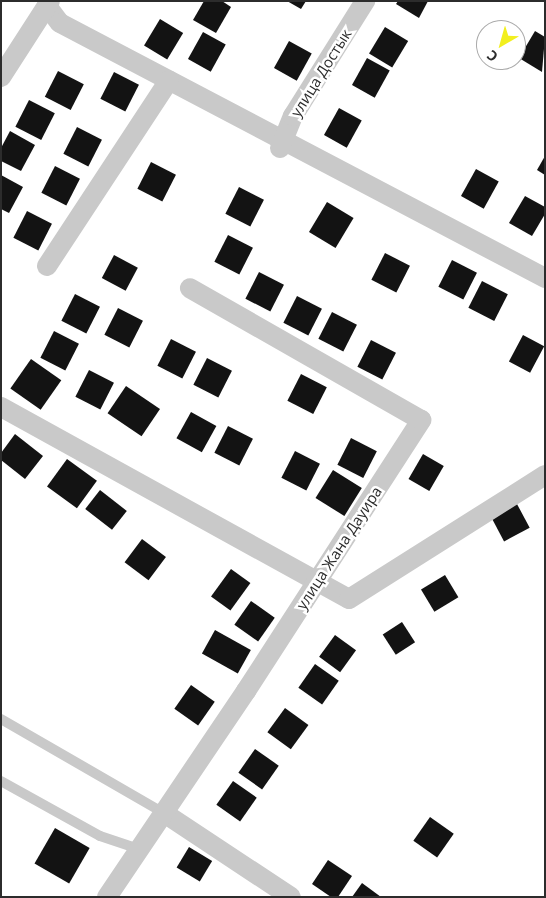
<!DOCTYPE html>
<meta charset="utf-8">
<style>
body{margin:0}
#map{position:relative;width:546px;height:898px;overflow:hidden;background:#fff;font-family:"Open Sans",sans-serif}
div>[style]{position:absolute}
.building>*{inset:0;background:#131313;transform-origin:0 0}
.lane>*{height:10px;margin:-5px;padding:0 5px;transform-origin:5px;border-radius:5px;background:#c9c9c9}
.street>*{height:20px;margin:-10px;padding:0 10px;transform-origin:10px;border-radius:10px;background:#c9c9c9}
span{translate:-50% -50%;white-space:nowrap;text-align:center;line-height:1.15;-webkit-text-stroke:5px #fff;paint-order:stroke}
.street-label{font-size:15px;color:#2c2c2c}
.frame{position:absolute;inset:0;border:2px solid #2c2c2c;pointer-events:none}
.north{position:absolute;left:476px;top:20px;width:50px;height:50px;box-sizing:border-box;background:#fff;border:1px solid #ababab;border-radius:50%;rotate:218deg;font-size:14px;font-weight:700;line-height:20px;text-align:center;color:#2c2c2c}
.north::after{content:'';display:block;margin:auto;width:18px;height:22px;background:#f2ef1f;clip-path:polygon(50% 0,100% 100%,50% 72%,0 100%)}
</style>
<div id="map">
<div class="building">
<i style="clip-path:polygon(204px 1px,222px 1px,231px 7px,216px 33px,193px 20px)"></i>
<i style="clip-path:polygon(287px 1px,306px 1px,301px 9px)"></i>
<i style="clip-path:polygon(398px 1px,428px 1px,419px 18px,396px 4px)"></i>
<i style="left:160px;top:19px;width:27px;height:31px;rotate:31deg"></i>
<i style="left:385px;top:27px;width:27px;height:31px;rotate:31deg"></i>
<i style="clip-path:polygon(535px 31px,545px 37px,542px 72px,519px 58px)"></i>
<i style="left:203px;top:32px;width:26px;height:31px;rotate:29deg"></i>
<i style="left:289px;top:41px;width:26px;height:31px;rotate:29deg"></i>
<i style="left:367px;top:58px;width:26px;height:31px;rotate:29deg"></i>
<i style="left:58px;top:71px;width:29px;height:29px;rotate:27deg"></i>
<i style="left:114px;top:72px;width:28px;height:30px;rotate:27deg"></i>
<i style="left:29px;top:100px;width:29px;height:30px;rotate:27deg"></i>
<i style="left:339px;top:108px;width:26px;height:31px;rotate:29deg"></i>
<i style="left:77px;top:127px;width:28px;height:30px;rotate:27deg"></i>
<i style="clip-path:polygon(10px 131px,35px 145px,21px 171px,1px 161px,1px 148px)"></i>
<i style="clip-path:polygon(545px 156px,545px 175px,537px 170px)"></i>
<i style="left:151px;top:162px;width:28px;height:30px;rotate:27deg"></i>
<i style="left:55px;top:166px;width:28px;height:30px;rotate:27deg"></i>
<i style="left:476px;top:169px;width:26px;height:31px;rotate:29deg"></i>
<i style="clip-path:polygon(1px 175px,23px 187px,9px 213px,1px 209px)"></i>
<i style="left:239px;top:187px;width:28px;height:30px;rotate:27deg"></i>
<i style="clip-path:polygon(525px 196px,545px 207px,545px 214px,532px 236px,509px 223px)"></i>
<i style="left:327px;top:202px;width:31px;height:35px;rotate:31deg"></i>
<i style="left:27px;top:211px;width:28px;height:30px;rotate:27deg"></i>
<i style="left:228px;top:235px;width:28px;height:30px;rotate:27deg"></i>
<i style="left:385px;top:253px;width:28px;height:30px;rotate:27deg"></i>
<i style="left:114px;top:255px;width:27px;height:26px;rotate:28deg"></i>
<i style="left:452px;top:260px;width:28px;height:30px;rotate:27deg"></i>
<i style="left:259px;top:272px;width:28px;height:30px;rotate:27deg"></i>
<i style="left:482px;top:281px;width:29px;height:30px;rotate:27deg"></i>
<i style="left:75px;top:294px;width:28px;height:30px;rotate:27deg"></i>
<i style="left:297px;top:296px;width:28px;height:30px;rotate:27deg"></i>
<i style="left:118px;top:308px;width:28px;height:30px;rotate:27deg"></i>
<i style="left:332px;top:312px;width:28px;height:30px;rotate:27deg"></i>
<i style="left:54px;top:331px;width:28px;height:30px;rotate:27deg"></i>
<i style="left:523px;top:335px;width:24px;height:30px;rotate:28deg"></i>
<i style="left:171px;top:339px;width:28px;height:30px;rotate:27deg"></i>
<i style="left:371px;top:340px;width:28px;height:30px;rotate:27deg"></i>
<i style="left:207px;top:358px;width:28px;height:30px;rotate:27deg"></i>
<i style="left:31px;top:359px;width:37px;height:36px;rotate:35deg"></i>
<i style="left:89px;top:370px;width:28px;height:30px;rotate:27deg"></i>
<i style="left:301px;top:374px;width:29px;height:30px;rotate:27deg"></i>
<i style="left:126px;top:386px;width:41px;height:33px;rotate:34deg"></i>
<i style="left:191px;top:412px;width:29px;height:30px;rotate:29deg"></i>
<i style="left:228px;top:426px;width:28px;height:30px;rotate:27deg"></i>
<i style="clip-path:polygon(15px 434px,43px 456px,25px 479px,1px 460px,1px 453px)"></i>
<i style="left:351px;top:438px;width:29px;height:30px;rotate:27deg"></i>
<i style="left:295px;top:451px;width:28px;height:30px;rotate:27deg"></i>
<i style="left:423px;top:454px;width:24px;height:29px;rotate:30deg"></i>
<i style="left:67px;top:459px;width:37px;height:34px;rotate:36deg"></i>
<i style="left:333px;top:470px;width:34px;height:33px;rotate:32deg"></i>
<i style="left:100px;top:490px;width:34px;height:24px;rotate:38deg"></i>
<i style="left:517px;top:504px;width:27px;height:29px;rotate:62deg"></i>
<i style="left:142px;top:539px;width:30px;height:29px;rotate:37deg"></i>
<i style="left:231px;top:569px;width:24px;height:34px;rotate:36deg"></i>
<i style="left:445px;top:575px;width:26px;height:28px;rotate:59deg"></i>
<i style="left:251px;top:601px;width:29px;height:29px;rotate:35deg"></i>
<i style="left:402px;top:622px;width:24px;height:23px;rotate:57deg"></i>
<i style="left:215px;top:630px;width:41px;height:27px;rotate:29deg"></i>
<i style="left:335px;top:635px;width:26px;height:27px;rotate:36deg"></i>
<i style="left:315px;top:664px;width:29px;height:29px;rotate:35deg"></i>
<i style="left:191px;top:685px;width:29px;height:29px;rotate:35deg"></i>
<i style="left:285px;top:708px;width:29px;height:30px;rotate:36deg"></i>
<i style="left:255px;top:749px;width:29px;height:29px;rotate:35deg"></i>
<i style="left:233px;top:781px;width:29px;height:29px;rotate:35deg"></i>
<i style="left:430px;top:817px;width:29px;height:29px;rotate:35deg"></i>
<i style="left:55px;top:828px;width:40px;height:41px;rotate:30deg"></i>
<i style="left:189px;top:847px;width:27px;height:24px;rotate:31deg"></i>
<i style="clip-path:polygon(328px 860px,352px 876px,338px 897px,331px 897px,312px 884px)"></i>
<i style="clip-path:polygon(362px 883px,381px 897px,352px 897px)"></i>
</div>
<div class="lane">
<i style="left:1px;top:719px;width:188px;rotate:30deg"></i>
<i style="left:1px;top:781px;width:113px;rotate:29.1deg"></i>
<i style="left:100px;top:836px;width:41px;rotate:18.4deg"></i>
</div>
<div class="street">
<i style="left:47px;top:6px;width:21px;rotate:53deg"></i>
<i style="left:60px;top:23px;width:548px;rotate:27.73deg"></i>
<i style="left:1px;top:77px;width:90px;rotate:-57.2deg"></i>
<i style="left:280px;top:148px;width:35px;rotate:-68deg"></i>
<i style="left:293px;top:116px;width:136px;rotate:-57.9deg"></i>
<i style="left:47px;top:266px;width:222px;rotate:-56.7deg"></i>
<i style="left:1px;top:407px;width:397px;rotate:28.9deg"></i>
<i style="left:349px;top:599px;width:232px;rotate:-32.3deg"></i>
<i style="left:164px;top:813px;width:152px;rotate:33.5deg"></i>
<i style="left:107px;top:897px;width:249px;rotate:-56deg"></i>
<i style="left:246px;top:691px;width:323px;rotate:-57.1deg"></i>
<i style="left:421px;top:420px;width:266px;rotate:-150.3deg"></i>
</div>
<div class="street-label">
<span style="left:321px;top:73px;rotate:-58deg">улица Достык</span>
<span style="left:339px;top:548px;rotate:-57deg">улица Жана Дауира</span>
</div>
<div class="frame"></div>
<div class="north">С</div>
</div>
